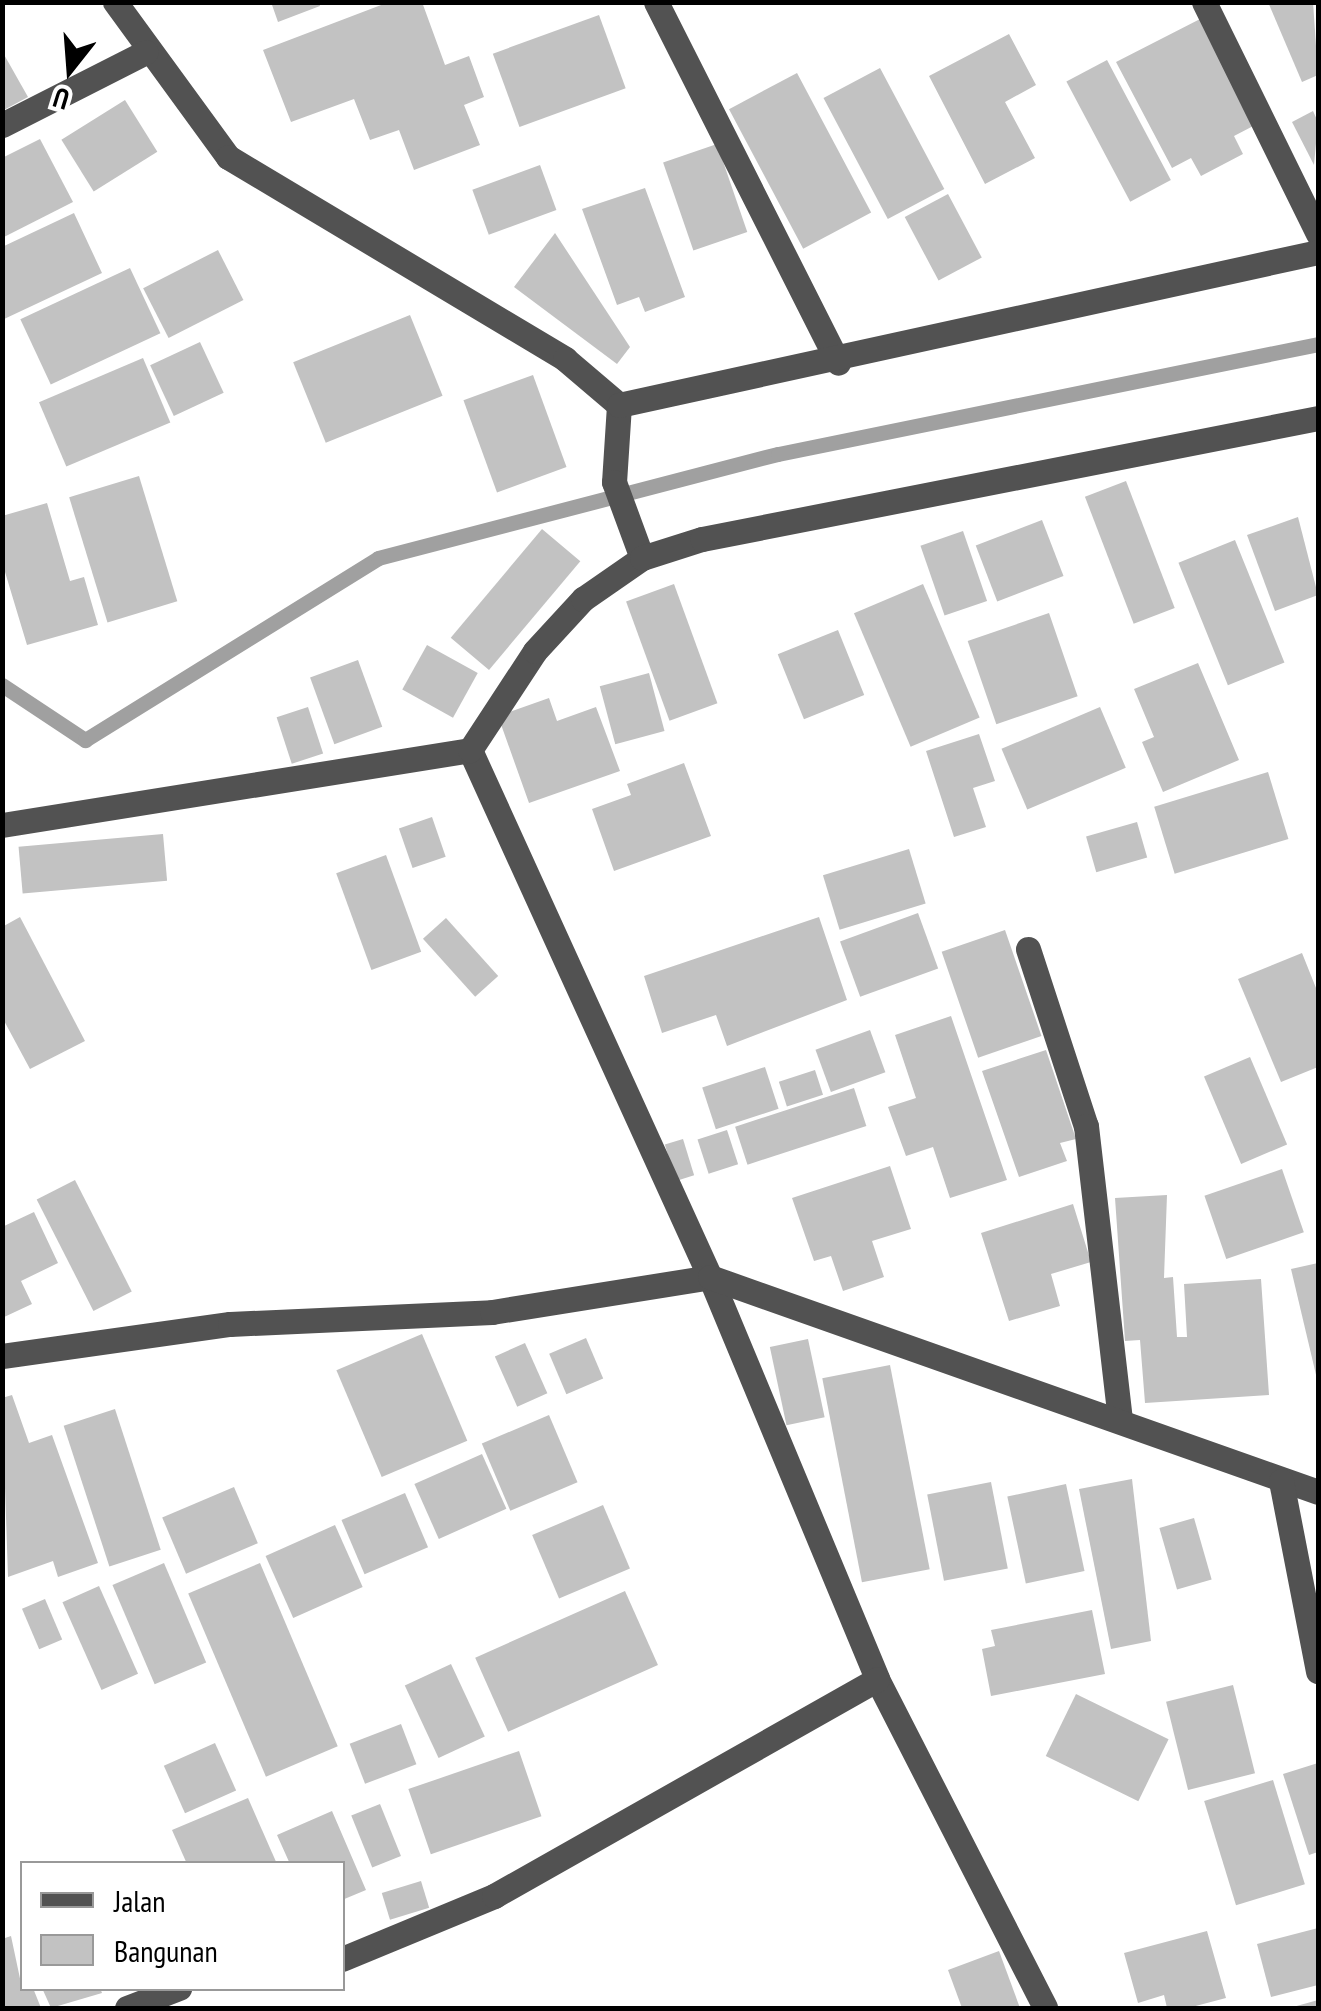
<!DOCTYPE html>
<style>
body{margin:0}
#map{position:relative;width:1321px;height:2011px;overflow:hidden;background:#fff;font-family:"PT Sans Narrow",sans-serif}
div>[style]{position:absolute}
.stream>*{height:15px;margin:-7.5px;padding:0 7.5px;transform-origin:7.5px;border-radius:7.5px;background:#a0a0a0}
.building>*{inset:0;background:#c2c2c2;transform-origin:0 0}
.minor>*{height:25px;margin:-12.5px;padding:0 12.5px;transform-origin:12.5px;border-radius:12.5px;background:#525252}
span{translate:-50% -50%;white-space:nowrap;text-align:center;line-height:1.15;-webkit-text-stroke:10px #fff;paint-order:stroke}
.frame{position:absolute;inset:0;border:5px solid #000;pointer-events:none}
.legend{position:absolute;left:20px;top:1861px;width:325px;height:130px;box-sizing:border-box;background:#fff;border:2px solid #999;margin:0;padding:12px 18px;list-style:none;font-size:30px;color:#000}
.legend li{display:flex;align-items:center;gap:20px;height:50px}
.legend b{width:50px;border:2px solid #999}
.north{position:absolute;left:20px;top:20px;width:100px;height:100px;-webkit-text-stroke:8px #fff;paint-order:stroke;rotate:197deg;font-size:28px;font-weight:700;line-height:40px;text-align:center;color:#000}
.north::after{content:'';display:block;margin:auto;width:35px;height:45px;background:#000;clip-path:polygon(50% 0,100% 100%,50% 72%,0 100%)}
</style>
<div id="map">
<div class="stream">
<i style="left:2px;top:685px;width:100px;rotate:33.5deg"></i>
<i style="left:85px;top:740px;width:345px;rotate:-31.8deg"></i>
<i style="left:378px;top:558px;width:413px;rotate:-14.6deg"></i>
<i style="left:778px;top:454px;width:551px;rotate:-11.51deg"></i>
</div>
<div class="building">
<i style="clip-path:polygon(271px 2px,319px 2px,320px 6px,278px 22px)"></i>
<i style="clip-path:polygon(389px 2px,422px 2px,445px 65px,469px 56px,484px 97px,464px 105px,480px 145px,414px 170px,399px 130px,370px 140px,354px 99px,291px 122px,263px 50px)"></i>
<i style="clip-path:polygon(1268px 2px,1313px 2px,1318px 75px,1302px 82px)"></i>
<i style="left:599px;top:15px;width:78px;height:113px;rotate:70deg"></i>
<i style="clip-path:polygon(1204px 17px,1259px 123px,1234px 136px,1243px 154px,1201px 176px,1191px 158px,1172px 168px,1116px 62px)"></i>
<i style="clip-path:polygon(1009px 34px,1036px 85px,1005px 102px,1035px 158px,985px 184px,929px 76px)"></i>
<i style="clip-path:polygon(2px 51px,28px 97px,2px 111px)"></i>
<i style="left:1107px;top:60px;width:136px;height:46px;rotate:62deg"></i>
<i style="left:880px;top:68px;width:137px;height:64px;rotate:62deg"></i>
<i style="left:797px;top:73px;width:158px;height:77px;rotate:62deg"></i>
<i style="left:125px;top:100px;width:61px;height:75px;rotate:58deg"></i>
<i style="clip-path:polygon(1313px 111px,1318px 122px,1314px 165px,1292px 122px)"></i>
<i style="clip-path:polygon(40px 139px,73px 202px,2px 238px,2px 158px)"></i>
<i style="left:717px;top:144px;width:93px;height:57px;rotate:71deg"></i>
<i style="left:540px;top:165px;width:48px;height:72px;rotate:70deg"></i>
<i style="clip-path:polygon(645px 188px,685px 297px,645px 312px,639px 297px,617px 305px,582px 209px)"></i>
<i style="left:948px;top:194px;width:72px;height:49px;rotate:62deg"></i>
<i style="clip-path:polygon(74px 213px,102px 273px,2px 320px,2px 247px)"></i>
<i style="clip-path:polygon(555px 233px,630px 347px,617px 364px,514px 287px)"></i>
<i style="left:218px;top:250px;width:56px;height:84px;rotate:63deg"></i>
<i style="left:130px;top:268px;width:72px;height:121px;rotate:65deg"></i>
<i style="left:410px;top:315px;width:87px;height:126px;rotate:68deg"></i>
<i style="left:200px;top:342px;width:56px;height:55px;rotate:65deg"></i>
<i style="left:143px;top:358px;width:70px;height:113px;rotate:67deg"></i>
<i style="left:533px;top:375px;width:98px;height:74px;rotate:70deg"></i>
<i style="left:139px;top:476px;width:131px;height:73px;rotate:73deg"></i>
<i style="left:1126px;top:481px;width:136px;height:44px;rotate:69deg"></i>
<i style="clip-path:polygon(47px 503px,70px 581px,84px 577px,98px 625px,27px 645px,2px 562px,2px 516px)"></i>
<i style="clip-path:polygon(1298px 517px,1318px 595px,1275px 611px,1247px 535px)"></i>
<i style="left:1042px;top:520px;width:60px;height:71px;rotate:69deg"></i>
<i style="left:542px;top:529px;width:50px;height:142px;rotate:40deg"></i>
<i style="left:963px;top:531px;width:74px;height:45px;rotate:71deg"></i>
<i style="left:1235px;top:540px;width:132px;height:61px;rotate:68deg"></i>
<i style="left:674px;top:584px;width:127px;height:51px;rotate:70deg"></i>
<i style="left:923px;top:584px;width:145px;height:75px;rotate:67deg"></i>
<i style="left:1049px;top:613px;width:88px;height:86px;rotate:71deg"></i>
<i style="left:838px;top:630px;width:70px;height:65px;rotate:68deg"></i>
<i style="left:427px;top:645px;width:58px;height:51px;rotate:29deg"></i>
<i style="left:358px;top:660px;width:71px;height:51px;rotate:70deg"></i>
<i style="clip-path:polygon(1198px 663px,1239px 760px,1163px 792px,1142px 742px,1154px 737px,1134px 689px)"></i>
<i style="left:649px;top:673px;width:60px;height:51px;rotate:75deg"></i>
<i style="clip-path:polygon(549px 698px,557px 721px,596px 707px,620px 771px,529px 803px,498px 716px)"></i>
<i style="left:308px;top:707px;width:49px;height:33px;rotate:72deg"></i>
<i style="left:1100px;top:707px;width:66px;height:107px;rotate:67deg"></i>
<i style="clip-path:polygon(979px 734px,995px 781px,973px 788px,986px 827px,954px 837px,926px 751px)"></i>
<i style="clip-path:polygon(684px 763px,711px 836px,614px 871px,592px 809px,631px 795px,627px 784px)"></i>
<i style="left:1268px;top:772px;width:70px;height:119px;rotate:73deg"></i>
<i style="left:432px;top:817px;width:42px;height:35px;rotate:71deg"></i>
<i style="left:1137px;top:822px;width:37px;height:53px;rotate:74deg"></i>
<i style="left:163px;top:834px;width:47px;height:145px;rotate:85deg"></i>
<i style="left:909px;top:849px;width:57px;height:90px;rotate:73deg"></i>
<i style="left:386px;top:855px;width:103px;height:53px;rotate:70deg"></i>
<i style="left:918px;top:913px;width:59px;height:83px;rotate:70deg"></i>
<i style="clip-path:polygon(20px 917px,85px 1041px,30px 1069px,2px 1017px,2px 927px)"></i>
<i style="clip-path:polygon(819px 917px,847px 1000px,727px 1046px,716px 1015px,662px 1033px,644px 976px)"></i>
<i style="left:446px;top:918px;width:78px;height:31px;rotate:48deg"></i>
<i style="left:1005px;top:930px;width:112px;height:67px;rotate:71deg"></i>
<i style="clip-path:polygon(1302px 953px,1318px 993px,1318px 1067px,1281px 1082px,1238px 979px)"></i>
<i style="clip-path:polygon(951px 1016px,1007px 1180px,950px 1198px,933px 1147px,906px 1156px,888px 1107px,916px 1098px,895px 1035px)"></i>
<i style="left:870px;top:1030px;width:45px;height:58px;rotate:70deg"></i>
<i style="clip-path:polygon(1046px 1050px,1076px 1139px,1060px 1143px,1067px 1161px,1019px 1177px,982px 1071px)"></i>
<i style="left:1250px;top:1057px;width:95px;height:50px;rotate:67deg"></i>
<i style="left:765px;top:1067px;width:44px;height:66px;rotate:72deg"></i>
<i style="left:815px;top:1070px;width:26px;height:38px;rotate:72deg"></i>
<i style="left:854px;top:1088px;width:40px;height:125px;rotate:72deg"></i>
<i style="left:727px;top:1130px;width:36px;height:31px;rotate:72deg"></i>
<i style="left:683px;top:1139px;width:38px;height:19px;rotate:73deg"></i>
<i style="clip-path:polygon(890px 1166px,911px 1229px,872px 1241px,884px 1277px,843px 1291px,831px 1256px,814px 1261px,792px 1198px)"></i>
<i style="left:1282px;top:1169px;width:67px;height:82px;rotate:71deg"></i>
<i style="left:75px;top:1180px;width:125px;height:43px;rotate:63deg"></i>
<i style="clip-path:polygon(1167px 1195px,1164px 1278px,1173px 1277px,1177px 1337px,1187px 1337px,1184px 1284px,1261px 1279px,1269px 1395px,1145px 1403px,1140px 1340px,1125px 1341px,1115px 1198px)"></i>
<i style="clip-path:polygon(1073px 1204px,1091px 1262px,1051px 1274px,1060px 1306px,1009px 1321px,981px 1233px)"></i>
<i style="clip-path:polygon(34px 1212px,58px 1263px,21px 1281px,32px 1304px,2px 1318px,2px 1227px)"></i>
<i style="clip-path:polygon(1318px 1263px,1318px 1378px,1317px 1379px,1291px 1269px)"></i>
<i style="left:422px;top:1334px;width:116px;height:93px;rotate:67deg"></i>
<i style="left:586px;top:1338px;width:44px;height:40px;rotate:67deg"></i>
<i style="left:808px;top:1339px;width:80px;height:39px;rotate:78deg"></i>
<i style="left:525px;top:1343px;width:55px;height:33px;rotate:66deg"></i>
<i style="left:890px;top:1365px;width:208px;height:69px;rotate:79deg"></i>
<i style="clip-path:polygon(12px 1395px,29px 1443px,52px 1435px,98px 1563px,58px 1577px,53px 1561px,8px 1577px,2px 1398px)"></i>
<i style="left:115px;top:1409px;width:148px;height:54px;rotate:72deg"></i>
<i style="left:549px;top:1415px;width:73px;height:73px;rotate:67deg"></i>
<i style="left:482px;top:1454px;width:60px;height:74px;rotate:66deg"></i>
<i style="clip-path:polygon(1132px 1479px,1151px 1641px,1111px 1649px,1079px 1489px)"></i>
<i style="left:991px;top:1482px;width:88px;height:65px;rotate:79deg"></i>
<i style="left:1066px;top:1484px;width:89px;height:60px;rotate:78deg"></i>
<i style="left:234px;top:1487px;width:61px;height:78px;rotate:67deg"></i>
<i style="left:405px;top:1493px;width:59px;height:69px;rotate:67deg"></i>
<i style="left:603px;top:1505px;width:69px;height:77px;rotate:67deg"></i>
<i style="left:1194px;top:1518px;width:64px;height:36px;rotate:74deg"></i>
<i style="left:335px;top:1525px;width:68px;height:76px;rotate:66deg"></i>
<i style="left:164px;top:1563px;width:108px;height:56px;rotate:67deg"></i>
<i style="left:260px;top:1563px;width:199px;height:78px;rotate:67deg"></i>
<i style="left:99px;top:1586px;width:96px;height:40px;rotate:66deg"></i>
<i style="left:625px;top:1591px;width:81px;height:164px;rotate:66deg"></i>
<i style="left:45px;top:1599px;width:44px;height:25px;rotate:67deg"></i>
<i style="clip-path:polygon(1092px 1610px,1105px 1674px,991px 1696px,982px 1649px,995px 1646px,991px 1630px)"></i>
<i style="left:451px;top:1664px;width:80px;height:51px;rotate:65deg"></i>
<i style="left:1233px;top:1685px;width:91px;height:69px;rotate:76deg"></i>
<i style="left:1076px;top:1694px;width:103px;height:69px;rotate:26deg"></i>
<i style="left:401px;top:1724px;width:43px;height:55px;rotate:69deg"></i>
<i style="left:215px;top:1743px;width:52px;height:56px;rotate:66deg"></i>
<i style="left:519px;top:1751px;width:69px;height:117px;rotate:71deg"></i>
<i style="clip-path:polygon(1318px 1763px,1318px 1852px,1309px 1855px,1283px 1774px)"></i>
<i style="left:1273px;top:1780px;width:109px;height:72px;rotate:73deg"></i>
<i style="clip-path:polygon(248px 1798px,277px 1864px,187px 1864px,172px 1830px)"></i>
<i style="left:380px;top:1804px;width:56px;height:31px;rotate:68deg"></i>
<i style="clip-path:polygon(332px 1811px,366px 1890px,342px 1900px,342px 1864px,290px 1864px,277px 1835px)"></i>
<i style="left:421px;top:1881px;width:28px;height:41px;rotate:73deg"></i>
<i style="clip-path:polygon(1318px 1928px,1318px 1985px,1271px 1997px,1257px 1944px)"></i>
<i style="clip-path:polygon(1207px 1931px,1226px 1998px,1188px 2008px,1167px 2008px,1164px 1995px,1138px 2003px,1124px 1953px)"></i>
<i style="clip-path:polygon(11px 1936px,22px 1988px,33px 1988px,41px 2008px,2px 2008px,2px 1939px)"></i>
<i style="clip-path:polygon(999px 1951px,1020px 2008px,962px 2008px,948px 1970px)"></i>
<i style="clip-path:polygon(42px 1988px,100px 1988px,102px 1993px,51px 2008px)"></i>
<i style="clip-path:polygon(1318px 2000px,1318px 2008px,1293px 2008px,1293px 2007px)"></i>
</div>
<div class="minor">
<i style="left:115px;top:2px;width:192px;rotate:53.9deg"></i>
<i style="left:228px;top:157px;width:393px;rotate:30.9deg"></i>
<i style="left:565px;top:359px;width:71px;rotate:40.4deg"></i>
<i style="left:619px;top:405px;width:77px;rotate:93.7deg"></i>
<i style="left:614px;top:482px;width:81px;rotate:69.8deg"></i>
<i style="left:656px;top:2px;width:404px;rotate:63.2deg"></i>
<i style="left:1204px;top:2px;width:258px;rotate:63.8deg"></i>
<i style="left:2px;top:125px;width:161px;rotate:-26.9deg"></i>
<i style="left:619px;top:405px;width:716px;rotate:-12.35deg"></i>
<i style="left:470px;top:750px;width:579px;rotate:65.52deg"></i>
<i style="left:710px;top:1277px;width:435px;rotate:67.4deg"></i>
<i style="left:877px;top:1679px;width:369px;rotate:62.9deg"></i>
<i style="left:2px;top:825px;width:474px;rotate:-9.1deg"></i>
<i style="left:470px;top:750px;width:118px;rotate:-56.7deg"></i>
<i style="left:535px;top:651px;width:71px;rotate:-47.3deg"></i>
<i style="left:583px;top:599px;width:72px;rotate:-34.8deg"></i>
<i style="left:642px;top:558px;width:63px;rotate:-17.6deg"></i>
<i style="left:702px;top:539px;width:628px;rotate:-11.11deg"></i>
<i style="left:1028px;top:949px;width:186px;rotate:71.9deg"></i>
<i style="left:1086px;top:1126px;width:295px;rotate:83.4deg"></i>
<i style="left:2px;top:1356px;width:230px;rotate:-8deg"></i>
<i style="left:230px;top:1324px;width:262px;rotate:-2.6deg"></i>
<i style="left:492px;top:1312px;width:221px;rotate:-9.1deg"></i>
<i style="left:710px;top:1277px;width:645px;rotate:19.47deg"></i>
<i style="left:1281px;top:1481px;width:194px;rotate:79deg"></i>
<i style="left:342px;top:1959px;width:165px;rotate:-22.5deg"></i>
<i style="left:494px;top:1896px;width:440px;rotate:-29.5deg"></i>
<i style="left:127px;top:2008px;width:56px;rotate:-21deg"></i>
</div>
<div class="frame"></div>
<ul class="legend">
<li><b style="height:12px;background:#525252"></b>Jalan</li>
<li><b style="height:28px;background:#c2c2c2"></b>Bangunan</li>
</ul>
<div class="north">U</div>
</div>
